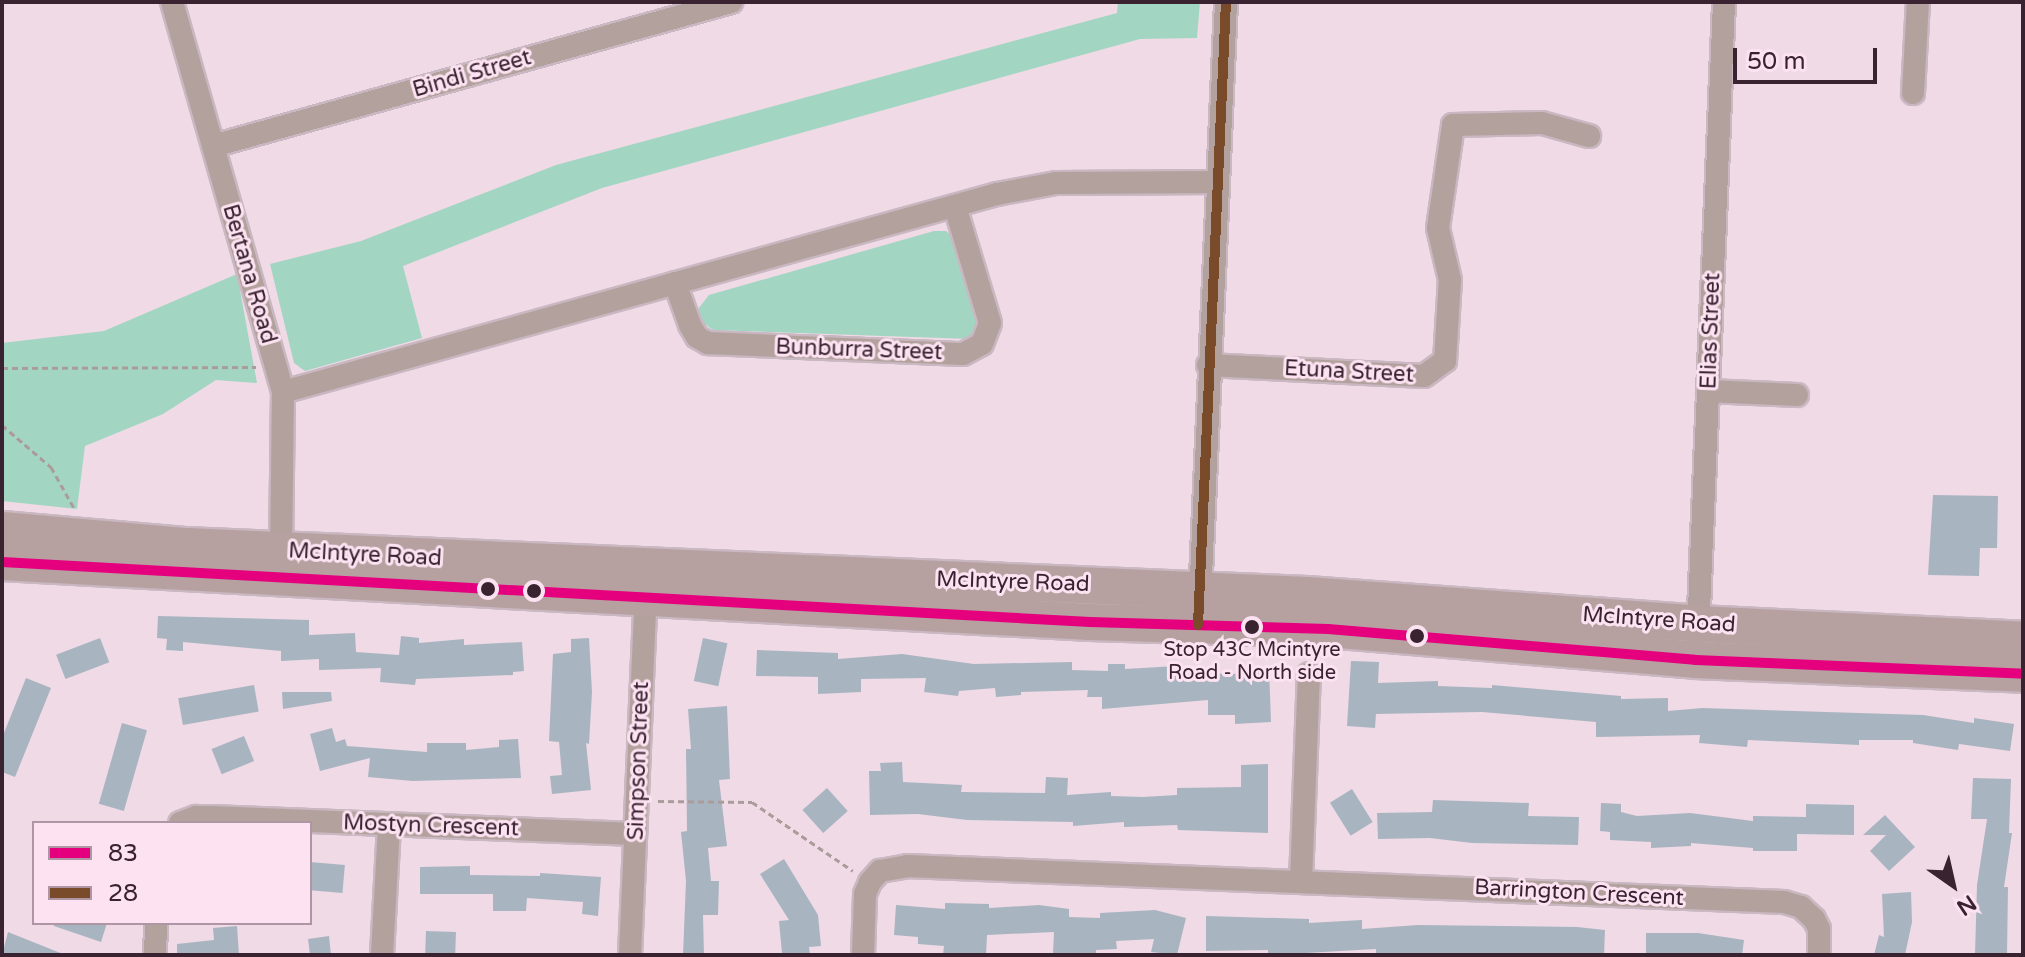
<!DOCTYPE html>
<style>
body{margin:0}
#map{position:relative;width:2025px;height:957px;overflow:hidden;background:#efdae6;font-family:"Varela Round",sans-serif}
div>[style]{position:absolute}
.green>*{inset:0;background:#a3d6c2}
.building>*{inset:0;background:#a8b5c1;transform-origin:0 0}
.path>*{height:3px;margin-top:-1.5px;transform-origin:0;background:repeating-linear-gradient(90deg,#ab9c9c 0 6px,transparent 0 10px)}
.roads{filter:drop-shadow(2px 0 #c9b7c1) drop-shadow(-2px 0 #c9b7c1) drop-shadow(0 2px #c9b7c1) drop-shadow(0 -2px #c9b7c1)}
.street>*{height:22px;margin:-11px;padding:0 11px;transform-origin:11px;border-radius:11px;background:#b3a19d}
.primary>*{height:36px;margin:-18px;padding:0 18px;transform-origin:18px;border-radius:18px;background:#b6a1a0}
.bus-1>*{height:10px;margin:-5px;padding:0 5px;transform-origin:5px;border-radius:5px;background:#e5007d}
.bus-2>*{height:10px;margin:-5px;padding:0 5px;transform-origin:5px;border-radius:5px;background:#7a4b2a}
.dots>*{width:22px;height:22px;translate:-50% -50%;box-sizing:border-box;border:4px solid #fde3f2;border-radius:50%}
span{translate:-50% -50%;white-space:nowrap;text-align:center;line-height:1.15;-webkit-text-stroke:6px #fde3f2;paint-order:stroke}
.bus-label{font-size:20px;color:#3a2331}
.street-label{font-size:22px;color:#3a2331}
.frame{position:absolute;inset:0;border:4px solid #3a2331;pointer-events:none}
.legend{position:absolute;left:32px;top:821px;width:280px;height:104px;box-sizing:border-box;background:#fde3f2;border:2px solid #af96a5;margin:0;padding:10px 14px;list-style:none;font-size:24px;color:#3a2331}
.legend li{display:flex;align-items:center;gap:16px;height:40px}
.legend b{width:40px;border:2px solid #af96a5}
.north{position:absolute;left:1913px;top:845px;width:80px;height:80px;-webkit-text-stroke:6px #fde3f2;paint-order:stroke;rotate:146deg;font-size:22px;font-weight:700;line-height:32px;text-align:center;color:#3a2331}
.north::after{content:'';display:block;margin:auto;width:28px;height:36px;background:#3a2331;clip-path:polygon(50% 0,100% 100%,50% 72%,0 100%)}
.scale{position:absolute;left:1733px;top:48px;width:144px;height:36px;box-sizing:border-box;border:4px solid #3a2331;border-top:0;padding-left:10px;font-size:24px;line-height:28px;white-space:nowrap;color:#3a2331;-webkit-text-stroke:6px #fde3f2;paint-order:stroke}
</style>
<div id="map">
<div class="green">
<i style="clip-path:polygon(1118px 2px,1200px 2px,1197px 38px,1140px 39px,602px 188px,403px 266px,422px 338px,305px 371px,294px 363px,270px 264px,361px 241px,556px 165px,1117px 13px)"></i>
<i style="clip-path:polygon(934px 231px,946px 231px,952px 236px,979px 327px,970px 339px,713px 330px,702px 322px,698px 309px,709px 295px)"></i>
<i style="clip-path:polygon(237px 274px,257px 383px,216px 380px,163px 414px,85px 446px,77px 509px,2px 501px,2px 343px,104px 331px)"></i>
</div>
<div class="building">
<i style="clip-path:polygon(1933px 495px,1998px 496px,1997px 548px,1980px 548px,1979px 576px,1928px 575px)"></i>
<i style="clip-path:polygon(158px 616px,309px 620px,309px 635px,355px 633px,356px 652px,399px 655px,401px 636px,419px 638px,419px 643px,464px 639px,464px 645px,522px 642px,524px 671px,513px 672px,513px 675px,416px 679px,415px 685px,380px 682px,381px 668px,319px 670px,319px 659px,281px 661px,281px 651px,183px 642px,183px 651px,166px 650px,167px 639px,157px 638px)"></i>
<i style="left:100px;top:638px;width:26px;height:47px;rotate:69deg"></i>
<i style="clip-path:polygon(589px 638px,592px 692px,589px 744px,586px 743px,591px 790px,552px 794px,550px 776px,562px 775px,559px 742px,549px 741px,553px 654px,571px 652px,571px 639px)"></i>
<i style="left:703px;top:638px;width:25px;height:44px;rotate:12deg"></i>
<i style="clip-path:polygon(757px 650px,838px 653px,838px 659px,902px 654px,974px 664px,1072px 662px,1072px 670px,1108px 671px,1108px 664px,1125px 664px,1125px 669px,1177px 666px,1177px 673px,1247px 674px,1247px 670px,1269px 669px,1271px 722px,1235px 724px,1235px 715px,1208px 715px,1208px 700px,1102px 709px,1102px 697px,1087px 697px,1088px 690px,1021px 692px,1021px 695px,996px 697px,995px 688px,959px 691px,958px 696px,924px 692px,926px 678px,861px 679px,861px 692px,818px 694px,818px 677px,756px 676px)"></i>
<i style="clip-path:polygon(1351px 661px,1379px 662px,1378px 683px,1438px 681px,1438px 686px,1492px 688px,1492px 685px,1621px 696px,1621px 699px,1668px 698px,1668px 711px,1702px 708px,1923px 715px,1974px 723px,1974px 718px,2014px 724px,2010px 751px,1959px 744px,1958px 750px,1913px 743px,1913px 740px,1859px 740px,1859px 745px,1748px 740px,1747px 747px,1699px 743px,1700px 735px,1596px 737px,1596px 722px,1482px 712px,1376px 714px,1375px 728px,1347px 726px)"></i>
<i style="clip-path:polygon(26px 678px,51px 688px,15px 777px,2px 772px,2px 738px)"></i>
<i style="left:254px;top:685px;width:27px;height:77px;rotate:80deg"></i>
<i style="clip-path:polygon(282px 692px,331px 692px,332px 701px,283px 709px)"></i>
<i style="clip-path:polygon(727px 706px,730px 779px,719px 780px,727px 846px,708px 848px,711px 881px,719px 881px,718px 915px,703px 915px,704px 955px,683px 955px,686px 881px,681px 832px,687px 831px,686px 749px,691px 749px,688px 709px)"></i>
<i style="left:122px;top:723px;width:26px;height:84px;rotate:16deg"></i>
<i style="clip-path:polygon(332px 728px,336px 742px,345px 739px,347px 746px,427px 752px,427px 743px,466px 743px,466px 750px,499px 747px,499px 740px,518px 739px,521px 778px,413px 781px,368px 777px,370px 758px,320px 771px,310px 734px)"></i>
<i style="left:244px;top:736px;width:27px;height:35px;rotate:68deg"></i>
<i style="clip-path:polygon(902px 762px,903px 782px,962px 785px,961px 792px,1045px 793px,1046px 777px,1068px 778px,1067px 795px,1111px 792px,1111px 796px,1142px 797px,1177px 795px,1177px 788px,1241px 787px,1241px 765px,1268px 764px,1268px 833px,1178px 830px,1177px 825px,1124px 827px,1124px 822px,1073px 826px,1073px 822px,967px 820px,918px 814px,870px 815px,869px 771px,881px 771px,880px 763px)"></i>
<i style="clip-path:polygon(1973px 778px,2011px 779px,2009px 833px,2012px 833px,2004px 887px,2008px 887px,2007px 955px,1975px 955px,1977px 885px,1987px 819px,1971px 819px)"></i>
<i style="left:827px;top:788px;width:31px;height:33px;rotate:48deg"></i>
<i style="left:1352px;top:789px;width:39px;height:26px;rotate:58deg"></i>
<i style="clip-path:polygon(1433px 800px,1529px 803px,1528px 816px,1579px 817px,1578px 845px,1472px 843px,1430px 838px,1378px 839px,1377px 813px,1432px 812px)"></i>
<i style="clip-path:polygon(1601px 803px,1621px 804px,1621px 812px,1637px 816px,1690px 813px,1753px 821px,1753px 816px,1806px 817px,1806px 804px,1854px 805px,1854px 835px,1797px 834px,1797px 851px,1753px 851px,1753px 848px,1691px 843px,1691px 846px,1651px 848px,1651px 842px,1610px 840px,1610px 832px,1600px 831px)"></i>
<i style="clip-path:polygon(1885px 815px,1915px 847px,1889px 871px,1870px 851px,1886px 835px,1863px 835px)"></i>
<i style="clip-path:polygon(784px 859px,818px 915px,821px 946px,809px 947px,810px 955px,782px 953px,779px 921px,789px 920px,760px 874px)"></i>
<i style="left:310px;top:862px;width:35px;height:28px;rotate:5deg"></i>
<i style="clip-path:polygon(470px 866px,470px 875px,540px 876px,540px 873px,601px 877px,598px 916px,582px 914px,583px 902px,527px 898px,526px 911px,493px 911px,493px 894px,420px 894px,420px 867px)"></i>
<i style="clip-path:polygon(1911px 892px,1912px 922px,1905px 955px,1874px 955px,1879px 935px,1884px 937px,1882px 894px)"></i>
<i style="clip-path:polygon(945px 903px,989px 904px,989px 908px,1039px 905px,1069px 909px,1069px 917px,1100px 918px,1100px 913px,1155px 910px,1186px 918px,1177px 955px,1151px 952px,1154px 939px,1116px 941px,1117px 949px,1096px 950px,1096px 955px,1053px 954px,1054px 932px,987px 935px,986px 955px,943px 955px,944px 946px,918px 944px,918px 937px,894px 935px,896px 905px,945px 909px)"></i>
<i style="clip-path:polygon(1206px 916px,1309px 919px,1309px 923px,1362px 920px,1362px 929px,1418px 925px,1577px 927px,1605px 930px,1604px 955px,1376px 955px,1376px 949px,1268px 955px,1268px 950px,1206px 951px)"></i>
<i style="clip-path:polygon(54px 923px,107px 923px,101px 942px,54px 926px)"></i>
<i style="clip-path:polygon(237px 926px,239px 955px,177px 955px,177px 944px,214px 940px,213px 928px)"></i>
<i style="left:426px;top:931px;width:30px;height:24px;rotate:2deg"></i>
<i style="clip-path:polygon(8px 932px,63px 954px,63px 955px,2px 955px)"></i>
<i style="clip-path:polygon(1646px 933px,1698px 933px,1744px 940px,1742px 955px,1646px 955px)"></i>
<i style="clip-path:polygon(329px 936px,331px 955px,310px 955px,308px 939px)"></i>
</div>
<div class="path">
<i style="left:2px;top:368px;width:254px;rotate:-0.2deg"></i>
<i style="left:2px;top:425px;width:65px;rotate:40.6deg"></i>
<i style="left:51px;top:467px;width:47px;rotate:60.7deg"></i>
<i style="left:658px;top:801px;width:94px;rotate:0.6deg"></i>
<i style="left:752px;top:802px;width:122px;rotate:34.3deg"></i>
</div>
<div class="roads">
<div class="street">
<i style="left:172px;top:2px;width:405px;rotate:74.1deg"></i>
<i style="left:283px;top:392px;width:159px;rotate:90.7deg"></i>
<i style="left:1913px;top:93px;width:91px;rotate:-86.9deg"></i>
<i style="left:213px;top:146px;width:538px;rotate:-15.54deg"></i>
<i style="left:675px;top:283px;width:45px;rotate:70.3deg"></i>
<i style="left:690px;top:325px;width:14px;rotate:60deg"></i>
<i style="left:697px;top:337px;width:13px;rotate:29deg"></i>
<i style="left:708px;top:343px;width:255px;rotate:2.5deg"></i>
<i style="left:963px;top:354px;width:21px;rotate:-28deg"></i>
<i style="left:982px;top:344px;width:22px;rotate:-69deg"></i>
<i style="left:990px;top:323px;width:122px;rotate:-106.7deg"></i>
<i style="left:1208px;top:365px;width:216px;rotate:2.9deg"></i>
<i style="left:1424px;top:376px;width:26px;rotate:-36deg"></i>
<i style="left:1445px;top:361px;width:81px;rotate:-86.5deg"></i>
<i style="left:1450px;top:280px;width:53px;rotate:-103deg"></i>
<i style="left:1438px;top:228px;width:104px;rotate:-81.7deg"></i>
<i style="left:1453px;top:125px;width:89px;rotate:-1.3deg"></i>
<i style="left:1542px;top:123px;width:49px;rotate:15.5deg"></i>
<i style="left:1708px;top:391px;width:89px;rotate:2.6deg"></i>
<i style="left:283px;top:392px;width:741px;rotate:-15.5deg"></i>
<i style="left:997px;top:194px;width:60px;rotate:-10.6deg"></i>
<i style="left:1056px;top:183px;width:161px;rotate:-0.4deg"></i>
<i style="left:1200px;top:600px;width:599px;rotate:-87.51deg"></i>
<i style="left:1698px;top:634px;width:633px;rotate:-87.64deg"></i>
<i style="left:180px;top:823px;width:17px;rotate:-21deg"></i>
<i style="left:196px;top:817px;width:15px"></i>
<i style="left:211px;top:817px;width:424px;rotate:2.3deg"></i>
<i style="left:1301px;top:881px;width:207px;rotate:-87.8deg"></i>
<i style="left:155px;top:955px;width:32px;rotate:-88deg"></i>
<i style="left:382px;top:955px;width:130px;rotate:-86.9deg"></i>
<i style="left:630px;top:955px;width:366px;rotate:-87.5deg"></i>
<i style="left:863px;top:955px;width:61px;rotate:-88.1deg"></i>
<i style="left:865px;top:894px;width:13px;rotate:-67deg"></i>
<i style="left:870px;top:882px;width:15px;rotate:-48deg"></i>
<i style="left:880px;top:871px;width:27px;rotate:-10deg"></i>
<i style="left:907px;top:866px;width:878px;rotate:2.35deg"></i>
<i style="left:1784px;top:902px;width:18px;rotate:16deg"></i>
<i style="left:1801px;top:907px;width:18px;rotate:43deg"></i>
<i style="left:1814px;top:919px;width:11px;rotate:63deg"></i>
<i style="left:1819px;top:929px;width:26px;rotate:90deg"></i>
</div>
<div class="primary">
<i style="left:2px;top:530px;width:185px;rotate:5deg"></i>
<i style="left:186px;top:546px;width:1122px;rotate:2.5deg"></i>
<i style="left:1307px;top:595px;width:393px;rotate:4.2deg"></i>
<i style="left:1699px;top:624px;width:324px;rotate:2.8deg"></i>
<i style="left:2px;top:562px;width:1090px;rotate:3.16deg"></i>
<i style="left:1090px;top:622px;width:238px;rotate:1.7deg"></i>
<i style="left:1328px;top:629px;width:368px;rotate:4.8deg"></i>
<i style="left:1695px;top:660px;width:328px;rotate:2.4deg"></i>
</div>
</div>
<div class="bus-1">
<i style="left:2px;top:562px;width:1090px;rotate:3.16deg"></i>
<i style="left:1090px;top:622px;width:238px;rotate:1.7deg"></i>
<i style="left:1328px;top:629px;width:368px;rotate:4.8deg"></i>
<i style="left:1695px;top:660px;width:328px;rotate:2.4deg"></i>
</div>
<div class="bus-2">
<i style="left:1198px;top:625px;width:624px;rotate:-87.43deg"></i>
</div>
<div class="dots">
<i style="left:488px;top:589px;background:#3a2331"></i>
<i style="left:534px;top:591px;background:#3a2331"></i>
<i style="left:1252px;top:627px;background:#3a2331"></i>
<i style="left:1417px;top:636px;background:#3a2331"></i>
</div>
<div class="bus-label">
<span style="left:1252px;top:662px">Stop 43C Mcintyre<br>Road - North side</span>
</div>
<div class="street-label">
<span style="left:472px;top:74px;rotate:-16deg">Bindi Street</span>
<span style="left:249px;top:274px;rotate:74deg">Bertana Road</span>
<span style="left:1711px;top:331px;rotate:-88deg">Elias Street</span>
<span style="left:859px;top:350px;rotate:2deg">Bunburra Street</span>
<span style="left:1349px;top:372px;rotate:3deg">Etuna Street</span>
<span style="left:365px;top:555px;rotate:3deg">McIntyre Road</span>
<span style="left:1013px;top:582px;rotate:2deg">McIntyre Road</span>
<span style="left:1659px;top:620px;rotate:4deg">McIntyre Road</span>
<span style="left:639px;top:761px;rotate:-88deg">Simpson Street</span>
<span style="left:431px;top:826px;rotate:2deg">Mostyn Crescent</span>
<span style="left:1579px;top:893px;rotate:3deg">Barrington Crescent</span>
</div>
<div class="frame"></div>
<ul class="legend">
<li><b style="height:10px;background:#e5007d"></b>83</li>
<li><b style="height:10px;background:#7a4b2a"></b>28</li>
</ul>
<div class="north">N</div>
<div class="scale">50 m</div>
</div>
